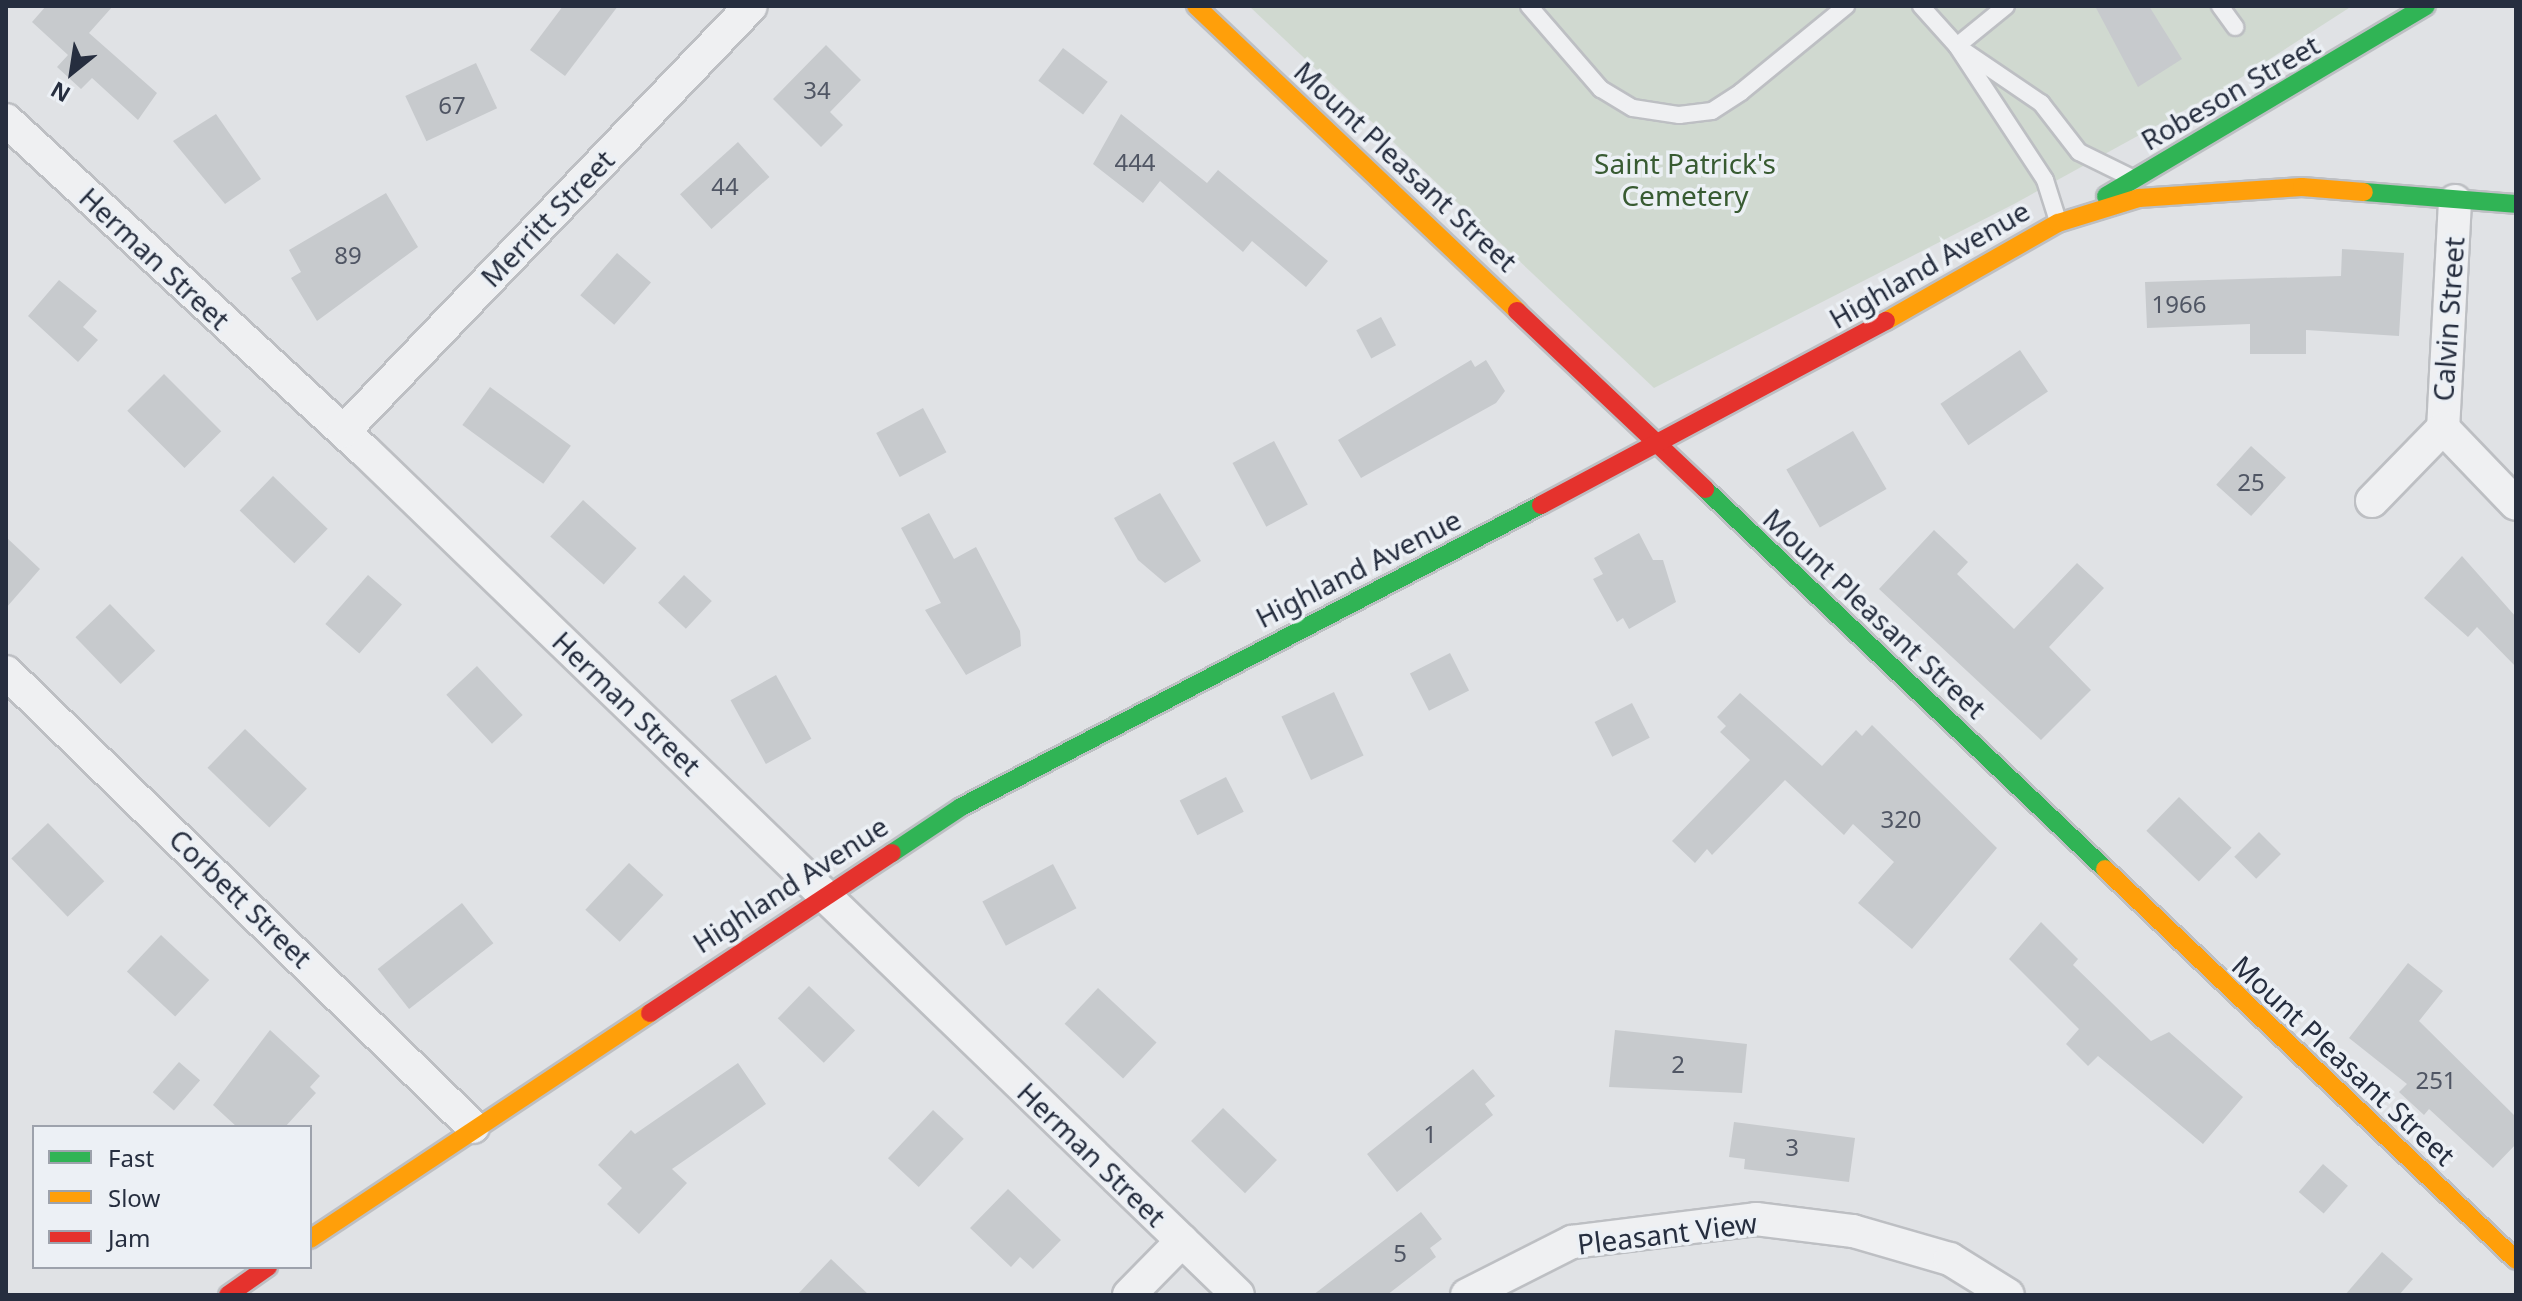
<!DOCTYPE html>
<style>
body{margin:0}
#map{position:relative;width:2522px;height:1301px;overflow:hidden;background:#e0e2e5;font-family:"Noto Sans",sans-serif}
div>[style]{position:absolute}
.green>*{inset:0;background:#d0d9d0}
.building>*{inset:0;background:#c7cacd;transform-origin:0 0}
.roads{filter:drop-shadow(2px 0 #bdbfc3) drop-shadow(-2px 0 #bdbfc3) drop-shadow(0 2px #bdbfc3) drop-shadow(0 -2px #bdbfc3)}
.lane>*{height:16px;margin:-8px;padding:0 8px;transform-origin:8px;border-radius:8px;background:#eff0f2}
.street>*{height:32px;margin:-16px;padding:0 16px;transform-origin:16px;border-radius:16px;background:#eff0f2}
.fast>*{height:18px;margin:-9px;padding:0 9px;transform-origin:9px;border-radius:9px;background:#30b455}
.slow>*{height:18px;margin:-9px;padding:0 9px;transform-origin:9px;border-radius:9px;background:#ff9f0a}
.jam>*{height:18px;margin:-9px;padding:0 9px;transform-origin:9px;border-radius:9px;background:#e5322d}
span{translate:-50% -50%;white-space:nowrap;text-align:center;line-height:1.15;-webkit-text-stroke:7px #ecf0f5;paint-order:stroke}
.number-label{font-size:24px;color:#505664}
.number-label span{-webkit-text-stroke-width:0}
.street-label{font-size:28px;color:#262e3f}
.park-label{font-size:28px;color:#385b32}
.frame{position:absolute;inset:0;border:8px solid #262e3f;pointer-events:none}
.legend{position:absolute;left:32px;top:1125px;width:280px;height:144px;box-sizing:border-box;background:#ecf0f5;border:2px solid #9da2ac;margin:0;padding:10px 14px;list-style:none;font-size:24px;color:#262e3f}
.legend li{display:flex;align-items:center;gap:16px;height:40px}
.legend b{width:40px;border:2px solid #9da2ac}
.north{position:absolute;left:32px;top:32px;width:80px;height:80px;-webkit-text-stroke:6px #ecf0f5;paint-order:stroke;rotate:210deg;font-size:22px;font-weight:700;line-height:32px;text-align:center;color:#262e3f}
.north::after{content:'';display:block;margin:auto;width:28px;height:36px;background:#262e3f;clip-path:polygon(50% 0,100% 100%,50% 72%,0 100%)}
</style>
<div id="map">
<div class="green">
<i style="clip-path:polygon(1249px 6px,2352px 6px,2225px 88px,2014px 204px,1654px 388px)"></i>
</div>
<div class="building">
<i style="clip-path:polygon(46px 6px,113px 6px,89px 33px,157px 93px,138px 120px,92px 78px,81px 89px,57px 67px,68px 55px,32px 22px)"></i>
<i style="clip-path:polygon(563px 6px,618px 6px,565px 76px,530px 50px)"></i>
<i style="clip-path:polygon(2095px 6px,2149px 6px,2182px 59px,2138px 87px)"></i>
<i style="clip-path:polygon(826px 45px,861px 80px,830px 112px,843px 125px,821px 147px,773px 99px)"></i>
<i style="left:1063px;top:48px;width:56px;height:41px;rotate:37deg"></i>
<i style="left:476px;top:63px;width:50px;height:78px;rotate:65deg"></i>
<i style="clip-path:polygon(216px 114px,261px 179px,225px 204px,173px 141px)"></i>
<i style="clip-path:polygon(1121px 114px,1207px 183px,1218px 170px,1328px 261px,1306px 287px,1252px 241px,1243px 252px,1160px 181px,1143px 203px,1093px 164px)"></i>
<i style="left:738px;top:142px;width:47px;height:78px;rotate:48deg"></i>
<i style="clip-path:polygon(386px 193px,418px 247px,317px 321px,291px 278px,301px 272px,289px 250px)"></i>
<i style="clip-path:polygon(2342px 249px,2404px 253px,2399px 336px,2306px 330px,2306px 354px,2250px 354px,2250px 324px,2147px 328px,2145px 282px,2341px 276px)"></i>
<i style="left:617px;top:253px;width:45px;height:56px;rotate:41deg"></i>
<i style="clip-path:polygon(59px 280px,97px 311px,83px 327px,98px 340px,78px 362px,28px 316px)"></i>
<i style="left:1381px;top:317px;width:32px;height:28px;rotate:62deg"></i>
<i style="left:2020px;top:350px;width:50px;height:96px;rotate:56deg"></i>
<i style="clip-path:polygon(1471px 360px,1475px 367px,1486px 360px,1505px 391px,1496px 403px,1361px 478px,1338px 440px)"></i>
<i style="left:164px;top:374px;width:81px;height:52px;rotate:45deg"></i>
<i style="left:490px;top:387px;width:100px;height:47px;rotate:36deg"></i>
<i style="left:923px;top:408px;width:50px;height:53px;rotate:62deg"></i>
<i style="left:1853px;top:431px;width:67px;height:77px;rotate:60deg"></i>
<i style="left:1274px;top:441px;width:72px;height:47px;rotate:62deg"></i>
<i style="left:2251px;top:446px;width:47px;height:52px;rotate:42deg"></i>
<i style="left:273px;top:476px;width:76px;height:48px;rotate:44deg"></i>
<i style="clip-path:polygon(1160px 493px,1201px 561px,1165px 583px,1138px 560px,1114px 518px)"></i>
<i style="left:583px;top:500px;width:72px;height:49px;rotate:42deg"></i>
<i style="clip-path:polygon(929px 513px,954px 559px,976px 547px,1020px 631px,1021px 646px,966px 675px,925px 610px,941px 603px,901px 528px)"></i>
<i style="clip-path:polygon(1934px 530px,1968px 562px,1957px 574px,2014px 629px,2077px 563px,2104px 588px,2049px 647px,2091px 690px,2041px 740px,1879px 589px)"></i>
<i style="clip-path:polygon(1639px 533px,1653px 560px,1663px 560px,1676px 602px,1629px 629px,1623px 618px,1617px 622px,1593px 579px,1603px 574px,1594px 558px)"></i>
<i style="clip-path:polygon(6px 537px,40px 569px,6px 608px)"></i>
<i style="clip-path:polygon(2462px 556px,2516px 617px,2516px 667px,2477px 627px,2468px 637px,2424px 598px)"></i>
<i style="left:368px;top:575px;width:45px;height:65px;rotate:41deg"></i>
<i style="left:684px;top:575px;width:38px;height:38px;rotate:43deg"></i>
<i style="left:110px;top:604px;width:65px;height:48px;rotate:46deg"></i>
<i style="left:1450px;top:653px;width:42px;height:45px;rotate:63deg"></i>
<i style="left:477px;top:666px;width:67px;height:42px;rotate:47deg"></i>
<i style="left:776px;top:675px;width:73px;height:52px;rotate:61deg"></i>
<i style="left:1334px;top:692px;width:70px;height:58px;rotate:65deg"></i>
<i style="clip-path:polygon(1740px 693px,1822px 766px,1856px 730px,1862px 736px,1872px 725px,1997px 848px,1912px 949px,1858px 903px,1894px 862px,1853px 824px,1844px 835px,1785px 780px,1712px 855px,1707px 849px,1695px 863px,1672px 841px,1750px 760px,1720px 732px,1726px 726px,1717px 717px)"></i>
<i style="left:1632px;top:703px;width:39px;height:42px;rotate:63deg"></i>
<i style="left:245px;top:729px;width:86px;height:54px;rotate:44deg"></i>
<i style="left:1226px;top:777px;width:39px;height:52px;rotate:63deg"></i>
<i style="left:2179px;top:797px;width:73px;height:47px;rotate:44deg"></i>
<i style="left:48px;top:823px;width:81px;height:51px;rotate:46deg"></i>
<i style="left:2259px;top:832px;width:31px;height:35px;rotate:45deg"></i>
<i style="left:629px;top:863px;width:47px;height:64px;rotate:43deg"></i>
<i style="left:1053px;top:864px;width:50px;height:80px;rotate:62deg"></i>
<i style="left:462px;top:903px;width:51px;height:107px;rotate:52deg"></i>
<i style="clip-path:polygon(2041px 922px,2078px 959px,2073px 965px,2151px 1041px,2169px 1032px,2243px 1097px,2203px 1144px,2098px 1056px,2088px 1066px,2066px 1044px,2079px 1029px,2009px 959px)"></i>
<i style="left:161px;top:935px;width:66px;height:50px;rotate:43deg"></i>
<i style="clip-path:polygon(2408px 963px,2443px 991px,2419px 1021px,2516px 1117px,2516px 1144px,2493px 1168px,2429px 1109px,2424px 1115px,2399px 1092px,2407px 1084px,2349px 1038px)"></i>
<i style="left:809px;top:986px;width:64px;height:45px;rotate:44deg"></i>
<i style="left:1098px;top:988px;width:80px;height:49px;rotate:43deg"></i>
<i style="clip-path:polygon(270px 1030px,320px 1076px,310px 1087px,316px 1093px,285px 1127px,237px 1127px,213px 1105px)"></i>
<i style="clip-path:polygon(1615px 1030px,1747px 1044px,1742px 1093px,1609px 1087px)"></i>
<i style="left:179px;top:1062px;width:28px;height:40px;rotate:41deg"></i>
<i style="clip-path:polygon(738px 1063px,766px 1104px,672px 1169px,687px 1183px,639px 1234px,607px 1204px,622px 1188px,598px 1165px,631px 1130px,635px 1134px)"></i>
<i style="clip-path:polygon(1473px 1069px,1495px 1096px,1485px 1104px,1493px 1115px,1397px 1192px,1367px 1154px)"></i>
<i style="left:1223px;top:1108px;width:75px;height:46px;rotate:44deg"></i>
<i style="left:933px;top:1110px;width:42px;height:66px;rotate:43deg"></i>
<i style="clip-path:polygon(1734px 1122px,1855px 1138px,1849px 1182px,1744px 1169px,1745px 1159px,1729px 1157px)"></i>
<i style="left:2323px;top:1164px;width:33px;height:37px;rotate:41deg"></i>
<i style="clip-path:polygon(1008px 1189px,1061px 1240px,1033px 1269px,1020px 1257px,1011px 1267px,970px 1228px)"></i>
<i style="clip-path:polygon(1421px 1212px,1442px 1239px,1430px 1248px,1436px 1257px,1387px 1295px,1313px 1295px)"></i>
<i style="clip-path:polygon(2382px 1252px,2413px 1279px,2399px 1295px,2345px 1295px)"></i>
<i style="clip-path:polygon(831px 1259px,869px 1295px,797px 1295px)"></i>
</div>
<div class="roads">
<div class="lane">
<i style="left:1529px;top:6px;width:110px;rotate:49.1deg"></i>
<i style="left:1601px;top:89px;width:37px;rotate:31deg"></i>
<i style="left:1633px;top:108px;width:47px;rotate:8.7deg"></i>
<i style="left:1679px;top:115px;width:33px;rotate:-7deg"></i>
<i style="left:1712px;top:111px;width:35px;rotate:-33deg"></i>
<i style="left:1741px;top:92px;width:136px;rotate:-39.3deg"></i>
<i style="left:1921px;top:6px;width:54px;rotate:48deg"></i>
<i style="left:1957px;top:46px;width:160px;rotate:56.7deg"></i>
<i style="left:2045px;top:180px;width:43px;rotate:72.4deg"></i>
<i style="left:2006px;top:6px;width:63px;rotate:140.8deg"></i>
<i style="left:1957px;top:46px;width:102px;rotate:34.2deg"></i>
<i style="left:2041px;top:103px;width:62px;rotate:52.2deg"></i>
<i style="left:2079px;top:152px;width:55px;rotate:26.1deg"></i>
<i style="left:2220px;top:6px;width:26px;rotate:54deg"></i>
</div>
<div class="street">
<i style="left:6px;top:120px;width:488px;rotate:42.7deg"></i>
<i style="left:365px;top:451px;width:1214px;rotate:44.03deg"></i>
<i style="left:2455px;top:201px;width:227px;rotate:93deg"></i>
<i style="left:2443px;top:428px;width:105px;rotate:46.2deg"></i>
<i style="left:344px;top:431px;width:588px;rotate:-46.24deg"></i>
<i style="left:2372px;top:501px;width:102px;rotate:-45.8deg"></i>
<i style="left:6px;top:672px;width:652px;rotate:44.25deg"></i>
<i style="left:1129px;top:1295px;width:76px;rotate:-45.5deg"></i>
<i style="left:1467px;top:1295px;width:118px;rotate:-26.8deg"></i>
<i style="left:1572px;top:1242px;width:185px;rotate:-7.1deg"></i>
<i style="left:1756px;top:1219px;width:98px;rotate:7.1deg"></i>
<i style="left:1853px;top:1231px;width:101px;rotate:16.1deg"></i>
<i style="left:1950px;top:1259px;width:68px;rotate:31.8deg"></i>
</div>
<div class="fast">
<i style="left:2364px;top:192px;width:152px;rotate:4.5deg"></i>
<i style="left:2106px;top:196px;width:372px;rotate:-30.7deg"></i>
<i style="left:1705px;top:489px;width:552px;rotate:43.53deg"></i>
<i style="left:892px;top:853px;width:83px;rotate:-33.7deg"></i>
<i style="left:961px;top:807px;width:654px;rotate:-27.51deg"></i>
</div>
<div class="slow">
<i style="left:1196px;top:6px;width:443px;rotate:43.5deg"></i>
<i style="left:1886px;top:321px;width:198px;rotate:-29.7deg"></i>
<i style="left:2058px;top:223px;width:85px;rotate:-17.2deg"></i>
<i style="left:2139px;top:198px;width:163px;rotate:-3.9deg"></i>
<i style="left:2302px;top:187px;width:62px;rotate:4.6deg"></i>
<i style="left:2105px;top:869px;width:567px;rotate:43.57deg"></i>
<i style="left:310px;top:1239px;width:408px;rotate:-33.6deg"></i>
</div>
<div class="jam">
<i style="left:1517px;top:311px;width:259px;rotate:43.4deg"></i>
<i style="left:1541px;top:505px;width:391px;rotate:-28.1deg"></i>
<i style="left:650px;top:1013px;width:290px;rotate:-33.5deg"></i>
<i style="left:228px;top:1295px;width:49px;rotate:-35deg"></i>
</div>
</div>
<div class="number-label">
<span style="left:817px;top:90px">34</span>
<span style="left:452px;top:105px">67</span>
<span style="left:1135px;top:162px">444</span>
<span style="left:725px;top:186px">44</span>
<span style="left:348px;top:255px">89</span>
<span style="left:2179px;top:304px">1966</span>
<span style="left:2251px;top:482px">25</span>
<span style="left:1901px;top:819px">320</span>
<span style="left:1678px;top:1064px">2</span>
<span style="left:2436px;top:1080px">251</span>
<span style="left:1430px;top:1134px">1</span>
<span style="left:1792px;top:1147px">3</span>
<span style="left:1400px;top:1253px">5</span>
</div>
<div class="street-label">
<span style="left:2230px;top:92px;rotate:-30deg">Robeson Street</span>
<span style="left:1406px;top:166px;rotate:43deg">Mount Pleasant Street</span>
<span style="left:547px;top:218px;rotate:-46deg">Merritt Street</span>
<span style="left:155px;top:258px;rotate:43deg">Herman Street</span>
<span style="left:1929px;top:264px;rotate:-30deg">Highland Avenue</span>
<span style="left:2448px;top:319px;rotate:-86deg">Calvin Street</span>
<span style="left:1358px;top:568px;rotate:-27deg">Highland Avenue</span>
<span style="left:1875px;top:613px;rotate:43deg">Mount Pleasant Street</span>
<span style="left:627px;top:703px;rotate:44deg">Herman Street</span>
<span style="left:790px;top:884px;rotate:-33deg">Highland Avenue</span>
<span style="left:241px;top:898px;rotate:44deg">Corbett Street</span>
<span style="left:2344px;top:1060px;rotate:43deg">Mount Pleasant Street</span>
<span style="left:1092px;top:1154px;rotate:44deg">Herman Street</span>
<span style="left:1667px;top:1233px;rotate:-7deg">Pleasant View</span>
</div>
<div class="park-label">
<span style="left:1685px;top:179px">Saint Patrick's<br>Cemetery</span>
</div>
<div class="frame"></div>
<ul class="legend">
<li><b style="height:10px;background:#30b455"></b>Fast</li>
<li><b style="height:10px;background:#ff9f0a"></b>Slow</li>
<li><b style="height:10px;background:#e5322d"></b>Jam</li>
</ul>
<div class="north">N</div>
</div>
